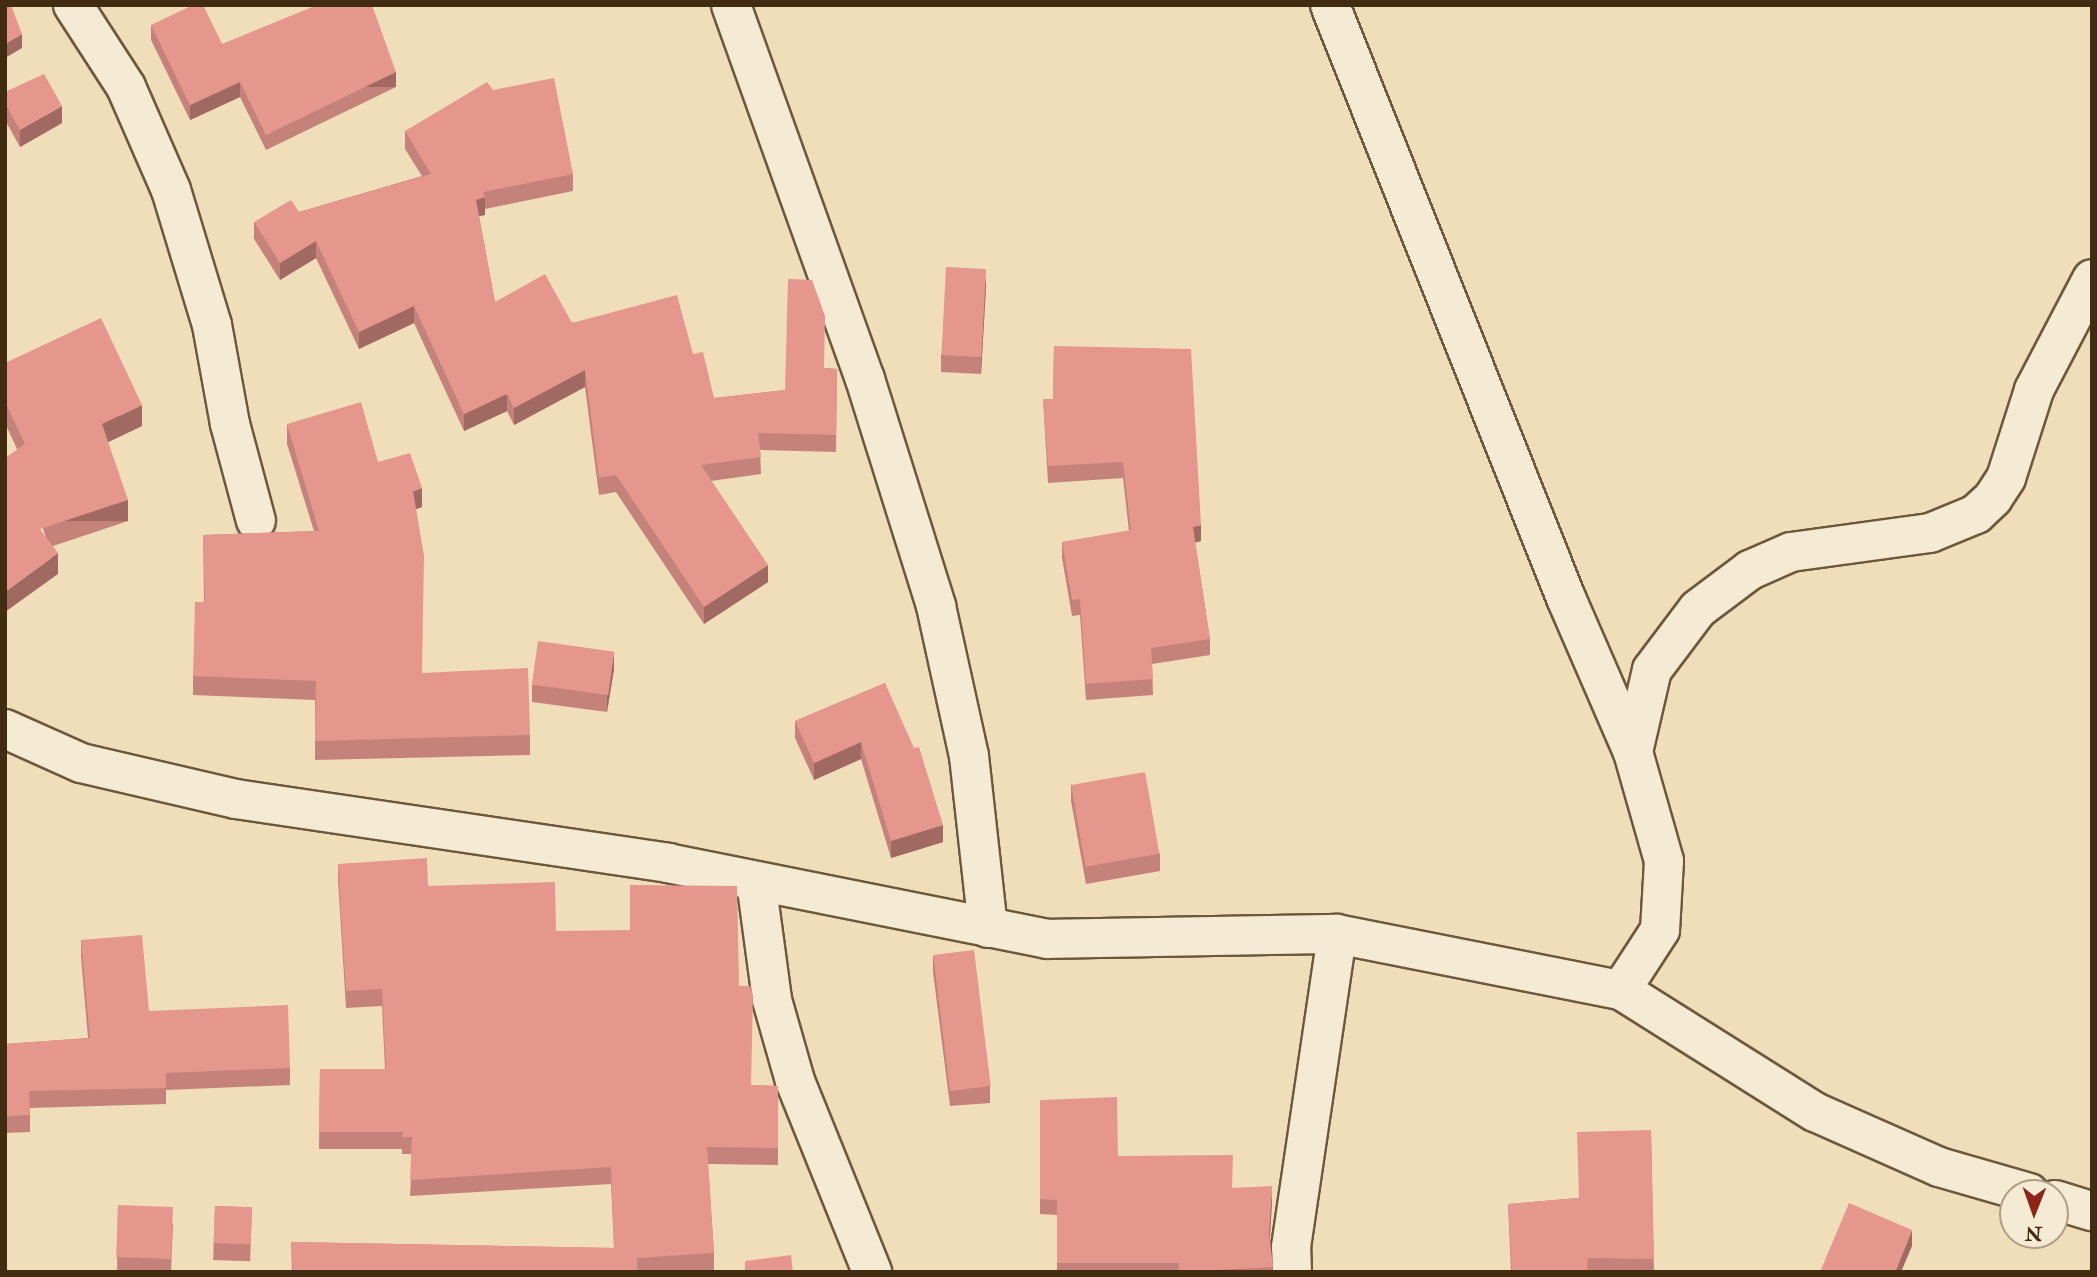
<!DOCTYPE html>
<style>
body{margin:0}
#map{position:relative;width:2097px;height:1277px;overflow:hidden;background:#f0debb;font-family:"IM FELL Double Pica",serif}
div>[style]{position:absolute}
.roads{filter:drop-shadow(2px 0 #6d583c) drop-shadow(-2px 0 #6d583c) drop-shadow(0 2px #6d583c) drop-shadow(0 -2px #6d583c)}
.minor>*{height:38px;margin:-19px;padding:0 19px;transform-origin:19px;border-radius:19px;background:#f5ead3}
.wall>*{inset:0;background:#c5827a;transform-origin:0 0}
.shaded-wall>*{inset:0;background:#a06a63;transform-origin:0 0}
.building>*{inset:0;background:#e5978e;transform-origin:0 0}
span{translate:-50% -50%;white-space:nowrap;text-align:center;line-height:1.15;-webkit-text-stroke:5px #f5ead3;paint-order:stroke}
.frame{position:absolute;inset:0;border:7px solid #412c11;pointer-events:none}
.north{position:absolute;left:1999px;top:1179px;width:70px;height:70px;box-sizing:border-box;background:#f5ead3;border:2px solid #ad9e85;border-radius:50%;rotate:181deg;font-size:19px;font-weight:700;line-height:28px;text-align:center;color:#412c11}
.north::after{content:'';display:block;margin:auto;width:24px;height:32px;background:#8f2418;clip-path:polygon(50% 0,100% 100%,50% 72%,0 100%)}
</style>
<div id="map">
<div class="roads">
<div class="minor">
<i style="left:73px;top:5px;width:98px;rotate:57.1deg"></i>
<i style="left:126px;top:87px;width:112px;rotate:66.4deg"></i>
<i style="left:171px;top:190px;width:141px;rotate:73.1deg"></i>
<i style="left:212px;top:325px;width:101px;rotate:79.7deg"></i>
<i style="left:230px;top:424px;width:100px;rotate:75deg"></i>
<i style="left:731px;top:5px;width:397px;rotate:70.3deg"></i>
<i style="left:865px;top:379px;width:238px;rotate:72.6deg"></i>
<i style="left:936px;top:606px;width:154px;rotate:77.6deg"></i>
<i style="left:969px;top:756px;width:173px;rotate:83.7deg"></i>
<i style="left:1330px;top:5px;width:638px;rotate:68.3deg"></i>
<i style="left:1566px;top:598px;width:168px;rotate:66.5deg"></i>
<i style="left:1633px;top:752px;width:113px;rotate:74.1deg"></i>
<i style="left:1664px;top:861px;width:69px;rotate:93.3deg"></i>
<i style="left:1660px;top:930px;width:72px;rotate:123deg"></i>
<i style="left:5px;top:729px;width:83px;rotate:24.1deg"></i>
<i style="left:81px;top:763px;width:159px;rotate:13.1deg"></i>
<i style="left:236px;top:799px;width:437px;rotate:8.4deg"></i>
<i style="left:668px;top:863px;width:387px;rotate:11.3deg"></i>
<i style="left:1047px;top:939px;width:290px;rotate:-1deg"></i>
<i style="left:1337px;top:934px;width:289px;rotate:11.2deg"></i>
<i style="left:1621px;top:990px;width:229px;rotate:32.2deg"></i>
<i style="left:1815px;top:1112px;width:136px;rotate:23.9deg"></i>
<i style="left:1939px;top:1167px;width:94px;rotate:16.1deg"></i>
<i style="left:1633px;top:752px;width:84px;rotate:-77deg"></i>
<i style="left:1652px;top:670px;width:76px;rotate:-53deg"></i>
<i style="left:1698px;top:609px;width:65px;rotate:-36.9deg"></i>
<i style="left:1750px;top:570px;width:45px;rotate:-23.7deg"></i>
<i style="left:1791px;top:552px;width:140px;rotate:-7.8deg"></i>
<i style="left:1930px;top:533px;width:50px;rotate:-22.4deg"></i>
<i style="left:1976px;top:514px;width:23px;rotate:-43deg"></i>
<i style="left:1993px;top:498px;width:24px;rotate:-57deg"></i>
<i style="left:2006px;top:478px;width:92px;rotate:-72.3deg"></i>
<i style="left:2034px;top:390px;width:125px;rotate:-62.4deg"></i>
<i style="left:756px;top:881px;width:120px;rotate:82.3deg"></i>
<i style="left:772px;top:1000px;width:84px;rotate:74.1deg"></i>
<i style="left:795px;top:1081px;width:206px;rotate:68deg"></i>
<i style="left:2055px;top:1200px;width:39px;rotate:17deg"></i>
<i style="left:1292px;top:1272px;width:25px;rotate:-92deg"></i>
<i style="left:1291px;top:1247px;width:316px;rotate:-81.6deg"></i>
</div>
</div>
<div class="wall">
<i style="clip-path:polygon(151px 25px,222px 44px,396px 87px,266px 150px,240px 97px,190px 120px,151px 40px)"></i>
<i style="clip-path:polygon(493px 90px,573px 174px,573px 191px,485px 209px,485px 215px,479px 216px,495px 302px,693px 354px,714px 398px,785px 390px,825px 368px,837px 369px,836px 452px,760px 450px,761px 474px,711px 481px,768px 582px,704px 624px,616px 492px,599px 495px,585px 387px,514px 425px,507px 411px,464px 431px,414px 323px,359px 349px,316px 258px,280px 280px,254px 239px,254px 222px,299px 212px,422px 176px,405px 149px,405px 131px)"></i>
<i style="clip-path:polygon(5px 92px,62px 123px,20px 147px,5px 120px)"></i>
<i style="clip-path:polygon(986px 286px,981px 374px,941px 372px,941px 355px)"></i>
<i style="clip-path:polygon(1054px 346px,1201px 541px,1195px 542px,1210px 639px,1210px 655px,1152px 664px,1153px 695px,1086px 700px,1080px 615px,1072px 616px,1062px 558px,1062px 542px,1129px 531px,1123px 478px,1048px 483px,1043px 399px,1053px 399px)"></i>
<i style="clip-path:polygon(5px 363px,142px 426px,108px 442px,128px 521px,53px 546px,58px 574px,17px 449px,5px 423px)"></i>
<i style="clip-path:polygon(287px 424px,378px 462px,422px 507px,416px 509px,422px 673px,530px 735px,530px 755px,315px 760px,315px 700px,193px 695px,193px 676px,204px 602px,203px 535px,314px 531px,287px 444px)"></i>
<i style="clip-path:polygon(614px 669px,607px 712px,532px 702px,532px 685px)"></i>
<i style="clip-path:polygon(885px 683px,943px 842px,891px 858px,861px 759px,814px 780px,795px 738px,795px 721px)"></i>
<i style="clip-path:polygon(1071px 784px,1160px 854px,1160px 871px,1086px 884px,1071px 801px)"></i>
<i style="clip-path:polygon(338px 864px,428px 886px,556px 931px,739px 986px,751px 1085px,778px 1086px,778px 1165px,708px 1164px,714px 1253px,714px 1270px,685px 1272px,292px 1272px,291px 1242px,614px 1248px,611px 1184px,410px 1196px,412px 1154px,402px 1154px,402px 1149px,319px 1149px,320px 1069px,385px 1069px,382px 1006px,346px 1008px,338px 880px)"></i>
<i style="clip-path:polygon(81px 940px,149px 1011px,290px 1068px,290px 1085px,166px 1090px,166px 1104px,30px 1108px,30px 1132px,5px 1133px,5px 1044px,88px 1038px,81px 957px)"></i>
<i style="clip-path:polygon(933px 955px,990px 1086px,990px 1103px,950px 1106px,933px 972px)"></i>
<i style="clip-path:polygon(1040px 1100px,1118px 1156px,1232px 1188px,1272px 1201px,1270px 1238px,1273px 1272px,1057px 1272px,1057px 1215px,1040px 1214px)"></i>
<i style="clip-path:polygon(1651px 1130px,1654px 1272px,1511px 1272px,1508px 1204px,1578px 1198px)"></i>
<i style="clip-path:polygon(118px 1205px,173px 1224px,171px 1272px,117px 1272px)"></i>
<i style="left:215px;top:1206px;width:37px;height:54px;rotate:2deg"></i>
</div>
<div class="shaded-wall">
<i style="clip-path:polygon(22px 34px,22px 48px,5px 58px,5px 44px)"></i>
<i style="left:396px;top:72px;width:15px;height:144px;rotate:90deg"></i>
<i style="clip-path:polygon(240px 82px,240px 97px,190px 120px,190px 105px)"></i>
<i style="clip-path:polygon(62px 106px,62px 123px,20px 147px,20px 130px)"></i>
<i style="clip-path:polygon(485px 197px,485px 215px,476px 217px,476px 200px)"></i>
<i style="clip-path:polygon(316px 241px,316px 258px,280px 280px,280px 263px)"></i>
<i style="clip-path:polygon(986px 269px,986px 286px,981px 374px,981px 357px)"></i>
<i style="clip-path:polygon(414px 306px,414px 323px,359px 349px,359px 332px)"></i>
<i style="clip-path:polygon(585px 370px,585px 387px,514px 425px,514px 408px)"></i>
<i style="clip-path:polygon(507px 394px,507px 411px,464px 431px,464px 414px)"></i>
<i style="clip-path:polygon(142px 405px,142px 426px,102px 445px,102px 424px)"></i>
<i style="clip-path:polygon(422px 488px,422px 507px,413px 510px,413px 491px)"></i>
<i style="left:128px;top:500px;width:21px;height:93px;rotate:90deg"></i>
<i style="clip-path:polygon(1201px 525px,1201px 541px,1193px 543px,1193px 527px)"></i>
<i style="clip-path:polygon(58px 553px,58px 574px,5px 612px,5px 592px)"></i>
<i style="clip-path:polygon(768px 565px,768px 582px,704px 624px,704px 607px)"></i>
<i style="clip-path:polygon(614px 652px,614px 669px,607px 712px,607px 695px)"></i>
<i style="clip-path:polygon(861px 742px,861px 759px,814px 780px,814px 763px)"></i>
<i style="clip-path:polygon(943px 825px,943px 842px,891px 858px,891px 841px)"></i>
<i style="clip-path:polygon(1272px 1186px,1272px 1201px,1269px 1248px,1269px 1233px)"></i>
<i style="clip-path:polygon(1912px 1230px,1912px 1246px,1901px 1272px,1895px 1272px)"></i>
</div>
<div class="building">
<i style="clip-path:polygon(5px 5px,11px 5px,22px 34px,5px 44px)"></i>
<i style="clip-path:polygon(193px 5px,203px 5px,222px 44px,317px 5px,372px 5px,396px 72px,266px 135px,240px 82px,190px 105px,151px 25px)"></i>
<i style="clip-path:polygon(44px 74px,62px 106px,20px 130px,5px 103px,5px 92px)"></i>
<i style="clip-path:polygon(554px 78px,573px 174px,483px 192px,485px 197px,476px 200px,495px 302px,545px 274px,572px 323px,677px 295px,693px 354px,703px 352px,714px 398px,785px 390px,788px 279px,812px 280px,825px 316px,824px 368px,837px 369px,836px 435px,758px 433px,761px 457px,701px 465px,768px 565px,704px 607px,616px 475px,599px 478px,585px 370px,514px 408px,507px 394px,464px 414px,414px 306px,359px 332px,316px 241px,280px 263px,254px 222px,291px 200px,299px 212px,431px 174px,405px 131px,487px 82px,493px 90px)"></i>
<i style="left:946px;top:267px;width:40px;height:88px;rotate:3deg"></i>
<i style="clip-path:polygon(101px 318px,142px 405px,102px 424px,128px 500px,40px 529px,58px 553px,5px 592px,5px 458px,25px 444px,5px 402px,5px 363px)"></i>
<i style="clip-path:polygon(1054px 346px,1191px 349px,1201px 525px,1193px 527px,1210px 639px,1151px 648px,1153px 679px,1086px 684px,1080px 599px,1072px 600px,1062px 542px,1131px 530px,1123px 462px,1048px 466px,1043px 399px,1053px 399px)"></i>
<i style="clip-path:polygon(361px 402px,378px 462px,410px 453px,422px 488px,413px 491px,424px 556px,422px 673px,528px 668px,530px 735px,315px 741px,316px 681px,193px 676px,195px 602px,205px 602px,203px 535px,319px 531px,287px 424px)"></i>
<i style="left:538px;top:641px;width:77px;height:44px;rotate:8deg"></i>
<i style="clip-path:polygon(885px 683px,914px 748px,919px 747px,943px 825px,891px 841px,861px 742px,814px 763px,795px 721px)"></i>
<i style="left:1145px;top:772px;width:83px;height:75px;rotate:80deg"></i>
<i style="clip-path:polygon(427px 858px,428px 886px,555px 882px,556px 931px,630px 930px,630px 885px,737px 886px,739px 986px,750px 986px,753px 995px,751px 1085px,778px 1086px,778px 1148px,707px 1147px,714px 1253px,637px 1258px,637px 1272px,293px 1272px,291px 1242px,614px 1248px,611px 1167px,410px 1180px,412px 1137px,402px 1137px,403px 1132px,319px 1132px,320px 1069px,386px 1069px,382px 989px,346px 991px,338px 864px)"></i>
<i style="clip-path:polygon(142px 935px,149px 1011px,288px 1005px,290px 1068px,166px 1073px,166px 1088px,29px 1091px,30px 1115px,5px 1116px,5px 1044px,90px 1038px,81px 940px)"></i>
<i style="left:974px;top:950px;width:137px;height:41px;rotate:83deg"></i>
<i style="clip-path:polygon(1117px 1097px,1118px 1156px,1233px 1155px,1232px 1188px,1272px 1186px,1269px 1233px,1273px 1267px,1179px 1272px,1179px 1263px,1057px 1263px,1057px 1200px,1040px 1199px,1040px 1100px)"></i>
<i style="clip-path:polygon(1651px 1130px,1654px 1259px,1588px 1258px,1587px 1272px,1512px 1272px,1508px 1204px,1579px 1198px,1577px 1132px)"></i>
<i style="clip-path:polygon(1849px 1203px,1912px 1230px,1895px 1272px,1820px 1272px)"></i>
<i style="left:118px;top:1205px;width:55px;height:52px;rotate:2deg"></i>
<i style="left:215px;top:1206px;width:37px;height:37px;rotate:2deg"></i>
<i style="clip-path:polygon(791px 1255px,793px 1272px,745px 1272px,745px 1261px)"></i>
</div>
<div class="frame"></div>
<div class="north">N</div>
</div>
